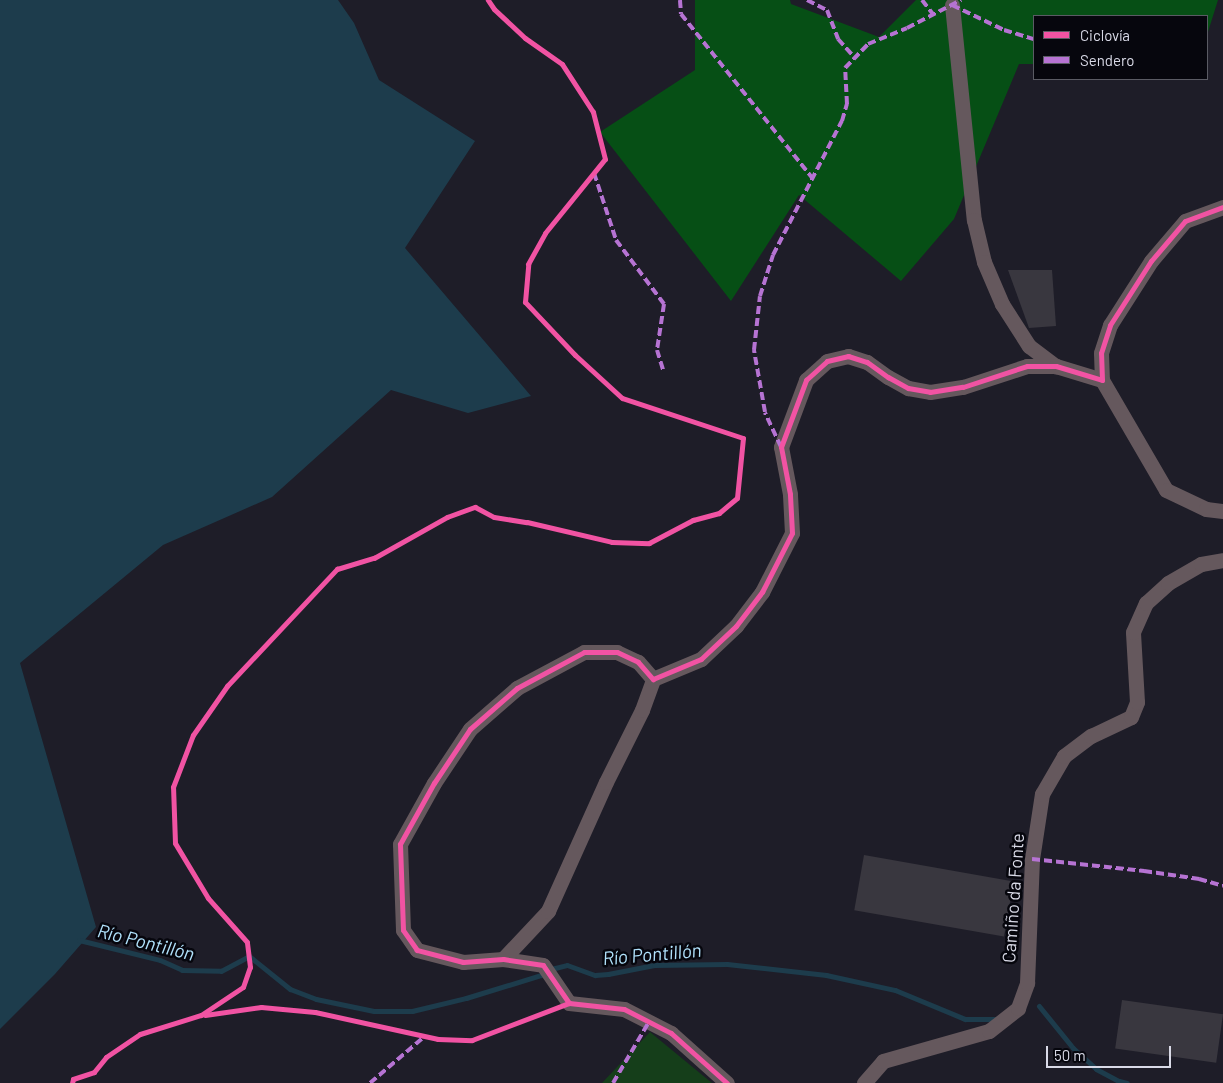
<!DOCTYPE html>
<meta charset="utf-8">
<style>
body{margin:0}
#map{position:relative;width:1223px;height:1083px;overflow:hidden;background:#1e1d28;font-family:Barlow,sans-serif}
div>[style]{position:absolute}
.green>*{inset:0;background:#153e1a}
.forest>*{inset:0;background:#064f15}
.water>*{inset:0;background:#1d3c4c}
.stream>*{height:5px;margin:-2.5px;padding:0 2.5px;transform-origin:2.5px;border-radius:2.5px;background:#1d3c4c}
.building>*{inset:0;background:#39373f;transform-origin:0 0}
.minor>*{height:15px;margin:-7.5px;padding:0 7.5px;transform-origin:7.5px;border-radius:7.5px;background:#65585d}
.quiet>*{height:4px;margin-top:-2px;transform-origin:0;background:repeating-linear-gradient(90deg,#b673d3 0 8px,transparent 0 12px)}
.cycleway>*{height:5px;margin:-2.5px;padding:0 2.5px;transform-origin:2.5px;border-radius:2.5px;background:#f153a3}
span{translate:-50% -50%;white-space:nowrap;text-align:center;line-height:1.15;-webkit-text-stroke:5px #06060d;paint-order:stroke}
.street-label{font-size:18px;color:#d9dae7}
.water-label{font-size:19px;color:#b1e2fc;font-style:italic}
.legend{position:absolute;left:1033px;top:15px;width:175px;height:65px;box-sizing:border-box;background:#06060d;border:1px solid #5a5b64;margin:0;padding:6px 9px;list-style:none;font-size:15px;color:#d9dae7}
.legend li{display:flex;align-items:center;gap:10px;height:25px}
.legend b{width:25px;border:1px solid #5a5b64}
.scale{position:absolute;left:1046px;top:1046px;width:125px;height:22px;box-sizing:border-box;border:2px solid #d9dae7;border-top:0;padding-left:6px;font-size:15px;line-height:18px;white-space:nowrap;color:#d9dae7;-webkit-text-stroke:4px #06060d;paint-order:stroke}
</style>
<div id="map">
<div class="green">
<i style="clip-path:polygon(650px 1032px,712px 1083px,602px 1083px)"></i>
</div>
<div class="forest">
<i style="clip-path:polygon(695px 0,790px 0,791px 4px,879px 37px,916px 0,1218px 0,1207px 35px,1207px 16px,1034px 16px,1034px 64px,1019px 64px,954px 219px,901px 281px,799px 195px,731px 301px,600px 132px,695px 70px)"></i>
</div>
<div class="water">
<i style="clip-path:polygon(0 0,338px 0,354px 23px,379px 80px,475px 141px,405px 248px,531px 396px,468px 413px,391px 390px,272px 497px,163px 545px,20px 663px,96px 927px,55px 974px,0 1029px)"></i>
</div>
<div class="stream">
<i style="left:79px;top:940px;width:83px;rotate:13.9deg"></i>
<i style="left:160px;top:960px;width:24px;rotate:24deg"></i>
<i style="left:182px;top:970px;width:39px;rotate:1deg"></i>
<i style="left:221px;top:971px;width:32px;rotate:-28deg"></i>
<i style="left:249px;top:956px;width:53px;rotate:38.8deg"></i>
<i style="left:290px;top:989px;width:28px;rotate:21deg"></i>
<i style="left:316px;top:999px;width:59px;rotate:11.7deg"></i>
<i style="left:374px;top:1011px;width:38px"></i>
<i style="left:412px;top:1011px;width:56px;rotate:-13.5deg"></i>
<i style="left:466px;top:998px;width:78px;rotate:-17deg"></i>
<i style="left:541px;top:975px;width:12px;rotate:-31deg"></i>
<i style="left:551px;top:969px;width:16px;rotate:-14deg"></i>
<i style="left:567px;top:965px;width:30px;rotate:20deg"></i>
<i style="left:595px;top:975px;width:13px;rotate:-4deg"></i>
<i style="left:608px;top:974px;width:47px;rotate:-11.1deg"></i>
<i style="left:654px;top:965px;width:73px;rotate:-0.8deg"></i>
<i style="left:727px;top:964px;width:100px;rotate:6.3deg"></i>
<i style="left:826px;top:975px;width:71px;rotate:12.3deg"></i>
<i style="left:895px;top:990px;width:76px;rotate:22.5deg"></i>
<i style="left:965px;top:1019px;width:31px"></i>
<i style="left:1039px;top:1006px;width:54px;rotate:51deg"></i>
<i style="left:1073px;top:1048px;width:31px;rotate:42deg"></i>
<i style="left:1096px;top:1069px;width:26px;rotate:28deg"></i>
<i style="left:1119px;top:1081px;width:8px;rotate:14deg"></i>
</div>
<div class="building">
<i style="clip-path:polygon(1008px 270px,1052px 270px,1056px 326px,1029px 328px)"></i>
<i style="left:864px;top:855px;width:152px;height:56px;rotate:10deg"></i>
<i style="left:1122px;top:1000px;width:102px;height:49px;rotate:8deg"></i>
</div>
<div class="minor">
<i style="left:952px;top:5px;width:216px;rotate:84.2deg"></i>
<i style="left:974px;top:220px;width:43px;rotate:76.6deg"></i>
<i style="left:984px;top:262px;width:46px;rotate:66.8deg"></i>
<i style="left:1002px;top:304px;width:50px;rotate:57.3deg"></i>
<i style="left:1029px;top:346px;width:34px;rotate:37deg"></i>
<i style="left:1223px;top:207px;width:40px;rotate:159.8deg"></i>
<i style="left:1185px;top:221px;width:52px;rotate:130.4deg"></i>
<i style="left:1151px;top:261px;width:76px;rotate:122.6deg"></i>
<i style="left:1110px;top:325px;width:29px;rotate:108deg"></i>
<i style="left:1101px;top:353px;width:27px;rotate:88deg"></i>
<i style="left:1102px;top:380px;width:127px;rotate:59.8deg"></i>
<i style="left:1166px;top:490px;width:44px;rotate:25.4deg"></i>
<i style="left:1206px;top:509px;width:17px;rotate:7deg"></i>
<i style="left:653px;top:679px;width:23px;rotate:-131deg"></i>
<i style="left:638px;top:662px;width:23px;rotate:-155deg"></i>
<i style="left:617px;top:652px;width:33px;rotate:180deg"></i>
<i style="left:584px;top:652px;width:76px;rotate:151.8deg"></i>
<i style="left:517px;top:688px;width:62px;rotate:138.9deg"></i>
<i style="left:470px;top:729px;width:65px;rotate:123.7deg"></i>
<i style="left:434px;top:783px;width:70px;rotate:119.1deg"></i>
<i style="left:400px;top:844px;width:86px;rotate:88deg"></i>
<i style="left:403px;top:930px;width:24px;rotate:55deg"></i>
<i style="left:417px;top:950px;width:48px;rotate:14.6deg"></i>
<i style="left:463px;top:962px;width:40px;rotate:-4.3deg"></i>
<i style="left:503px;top:959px;width:40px;rotate:8.5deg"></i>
<i style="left:543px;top:965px;width:46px;rotate:55.6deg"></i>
<i style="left:569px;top:1003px;width:55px;rotate:6.2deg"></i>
<i style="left:624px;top:1009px;width:53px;rotate:27.1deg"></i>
<i style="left:671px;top:1033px;width:75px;rotate:41.8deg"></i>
<i style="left:653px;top:679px;width:52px;rotate:-22.6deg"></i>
<i style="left:701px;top:659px;width:48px;rotate:-43.3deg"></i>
<i style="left:736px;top:626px;width:43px;rotate:-52.6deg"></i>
<i style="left:762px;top:592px;width:66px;rotate:-63deg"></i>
<i style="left:792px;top:533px;width:39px;rotate:-93deg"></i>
<i style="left:790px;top:494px;width:48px;rotate:-100.8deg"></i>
<i style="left:781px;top:447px;width:72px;rotate:-69.5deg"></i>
<i style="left:806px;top:380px;width:28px;rotate:-42deg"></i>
<i style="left:827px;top:361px;width:22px;rotate:-13deg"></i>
<i style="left:848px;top:356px;width:20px;rotate:18deg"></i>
<i style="left:867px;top:362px;width:26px;rotate:36deg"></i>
<i style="left:888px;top:377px;width:23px;rotate:29deg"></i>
<i style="left:908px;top:388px;width:22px;rotate:10deg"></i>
<i style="left:930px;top:392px;width:33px;rotate:-9deg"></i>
<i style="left:963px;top:387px;width:67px;rotate:-18.2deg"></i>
<i style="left:1027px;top:366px;width:29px"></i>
<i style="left:1056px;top:366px;width:48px;rotate:16.9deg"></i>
<i style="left:503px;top:959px;width:66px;rotate:-46.8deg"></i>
<i style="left:548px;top:911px;width:141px;rotate:-65.8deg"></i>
<i style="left:606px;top:782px;width:80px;rotate:-63.4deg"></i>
<i style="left:642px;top:710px;width:33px;rotate:-70deg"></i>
<i style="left:864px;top:1083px;width:29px;rotate:-49deg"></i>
<i style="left:883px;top:1061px;width:110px;rotate:-15.8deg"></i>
<i style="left:989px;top:1031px;width:37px;rotate:-38deg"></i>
<i style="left:1018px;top:1008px;width:27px;rotate:-70deg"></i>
<i style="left:1027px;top:983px;width:124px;rotate:-87.7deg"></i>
<i style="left:1032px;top:859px;width:66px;rotate:-81.3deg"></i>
<i style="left:1042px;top:794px;width:44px;rotate:-59.9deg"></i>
<i style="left:1064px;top:756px;width:34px;rotate:-37deg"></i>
<i style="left:1091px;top:736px;width:44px;rotate:-25.4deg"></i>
<i style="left:1131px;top:717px;width:16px;rotate:-68deg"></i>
<i style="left:1137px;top:702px;width:70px;rotate:-93.3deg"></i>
<i style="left:1133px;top:632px;width:32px;rotate:-66deg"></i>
<i style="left:1146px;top:603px;width:30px;rotate:-42deg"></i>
<i style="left:1168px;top:583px;width:38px;rotate:-30deg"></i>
<i style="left:1201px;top:564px;width:22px;rotate:-10deg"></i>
</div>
<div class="quiet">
<i style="left:680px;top:0;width:14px;rotate:86deg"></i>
<i style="left:681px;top:14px;width:211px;rotate:51.3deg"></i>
<i style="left:807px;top:0;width:22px;rotate:27deg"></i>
<i style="left:827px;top:10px;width:31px;rotate:69deg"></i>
<i style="left:838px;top:39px;width:25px;rotate:48deg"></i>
<i style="left:922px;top:0;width:18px;rotate:52deg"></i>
<i style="left:952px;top:5px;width:58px;rotate:25.7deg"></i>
<i style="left:1004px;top:30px;width:31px;rotate:17deg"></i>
<i style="left:594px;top:173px;width:71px;rotate:71.8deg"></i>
<i style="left:616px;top:240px;width:80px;rotate:53.1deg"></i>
<i style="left:664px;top:304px;width:47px;rotate:98.7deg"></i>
<i style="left:657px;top:350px;width:21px;rotate:73deg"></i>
<i style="left:781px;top:447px;width:38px;rotate:-115deg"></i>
<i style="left:765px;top:412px;width:63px;rotate:-100.1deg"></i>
<i style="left:754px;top:350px;width:54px;rotate:-83.7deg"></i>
<i style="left:760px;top:296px;width:43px;rotate:-72.4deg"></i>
<i style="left:773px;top:255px;width:151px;rotate:-62.8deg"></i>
<i style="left:842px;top:121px;width:18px;rotate:-74deg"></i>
<i style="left:847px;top:104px;width:36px;rotate:-93deg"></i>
<i style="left:845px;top:68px;width:33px;rotate:-46deg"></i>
<i style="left:868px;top:44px;width:42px;rotate:-22.3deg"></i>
<i style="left:907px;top:28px;width:61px;rotate:-27.4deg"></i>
<i style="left:1032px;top:859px;width:113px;rotate:6.1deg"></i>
<i style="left:1144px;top:871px;width:56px;rotate:8.3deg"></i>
<i style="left:1199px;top:879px;width:25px;rotate:16deg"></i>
<i style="left:370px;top:1083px;width:72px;rotate:-40.5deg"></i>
<i style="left:613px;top:1083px;width:71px;rotate:-59.5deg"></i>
</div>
<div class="cycleway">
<i style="left:569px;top:1003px;width:46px;rotate:-124.4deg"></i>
<i style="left:543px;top:965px;width:40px;rotate:-171.5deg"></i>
<i style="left:503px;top:959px;width:40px;rotate:175.7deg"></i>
<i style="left:463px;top:962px;width:48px;rotate:-165.4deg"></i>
<i style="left:417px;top:950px;width:24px;rotate:-125deg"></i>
<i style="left:403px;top:930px;width:86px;rotate:-92deg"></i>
<i style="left:400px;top:844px;width:70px;rotate:-60.9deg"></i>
<i style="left:434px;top:783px;width:65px;rotate:-56.3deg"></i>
<i style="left:470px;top:729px;width:62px;rotate:-41.1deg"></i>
<i style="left:517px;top:688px;width:76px;rotate:-28.2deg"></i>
<i style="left:584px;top:652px;width:33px"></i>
<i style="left:617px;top:652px;width:23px;rotate:25deg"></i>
<i style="left:638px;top:662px;width:23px;rotate:49deg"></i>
<i style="left:653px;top:679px;width:52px;rotate:-22.6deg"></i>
<i style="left:701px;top:659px;width:48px;rotate:-43.3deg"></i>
<i style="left:736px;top:626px;width:43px;rotate:-52.6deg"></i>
<i style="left:762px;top:592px;width:66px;rotate:-63deg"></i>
<i style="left:792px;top:533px;width:39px;rotate:-93deg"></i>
<i style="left:790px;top:494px;width:48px;rotate:-100.8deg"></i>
<i style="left:781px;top:447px;width:72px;rotate:-69.5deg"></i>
<i style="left:806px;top:380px;width:28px;rotate:-42deg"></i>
<i style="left:827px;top:361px;width:22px;rotate:-13deg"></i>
<i style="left:848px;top:356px;width:20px;rotate:18deg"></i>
<i style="left:867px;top:362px;width:26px;rotate:36deg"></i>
<i style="left:888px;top:377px;width:23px;rotate:29deg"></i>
<i style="left:908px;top:388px;width:22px;rotate:10deg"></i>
<i style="left:930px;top:392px;width:33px;rotate:-9deg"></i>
<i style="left:963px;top:387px;width:67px;rotate:-18.2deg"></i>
<i style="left:1027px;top:366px;width:29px"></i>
<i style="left:1056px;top:366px;width:48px;rotate:16.9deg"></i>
<i style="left:1102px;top:380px;width:27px;rotate:-92deg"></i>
<i style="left:1101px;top:353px;width:29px;rotate:-72deg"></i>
<i style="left:1110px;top:325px;width:76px;rotate:-57.4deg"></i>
<i style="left:1151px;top:261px;width:52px;rotate:-49.6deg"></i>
<i style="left:1185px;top:221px;width:40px;rotate:-20.2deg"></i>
<i style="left:205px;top:1015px;width:57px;rotate:-8.1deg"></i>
<i style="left:261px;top:1007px;width:54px;rotate:5.3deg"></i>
<i style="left:315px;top:1012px;width:126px;rotate:12.4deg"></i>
<i style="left:438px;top:1039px;width:34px;rotate:2deg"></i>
<i style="left:472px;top:1040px;width:104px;rotate:-20.9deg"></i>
<i style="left:569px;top:1003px;width:55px;rotate:6.2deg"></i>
<i style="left:624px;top:1009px;width:53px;rotate:27.1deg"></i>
<i style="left:671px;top:1033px;width:75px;rotate:41.8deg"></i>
<i style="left:72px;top:1083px;width:4px;rotate:-76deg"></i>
<i style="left:73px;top:1079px;width:22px;rotate:-18deg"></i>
<i style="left:94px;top:1072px;width:19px;rotate:-51deg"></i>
<i style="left:106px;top:1057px;width:41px;rotate:-34.1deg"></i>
<i style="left:140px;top:1034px;width:64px;rotate:-17.3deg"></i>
<i style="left:201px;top:1015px;width:50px;rotate:-33.7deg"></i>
<i style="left:243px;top:987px;width:21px;rotate:-71deg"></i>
<i style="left:250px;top:967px;width:25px;rotate:-97deg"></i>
<i style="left:247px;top:942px;width:59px;rotate:-131.6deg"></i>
<i style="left:208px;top:898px;width:64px;rotate:-121deg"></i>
<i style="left:175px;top:843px;width:56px;rotate:-92deg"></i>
<i style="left:173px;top:787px;width:56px;rotate:-69deg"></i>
<i style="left:193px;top:735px;width:60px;rotate:-55.2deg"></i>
<i style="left:227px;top:686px;width:161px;rotate:-46.8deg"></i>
<i style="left:337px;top:569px;width:39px;rotate:-17deg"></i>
<i style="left:374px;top:558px;width:84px;rotate:-29.3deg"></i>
<i style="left:447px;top:517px;width:30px;rotate:-20deg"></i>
<i style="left:475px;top:507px;width:21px;rotate:28deg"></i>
<i style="left:494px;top:517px;width:33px;rotate:9deg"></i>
<i style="left:527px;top:522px;width:87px;rotate:13.2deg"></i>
<i style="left:612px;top:542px;width:37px;rotate:2deg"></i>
<i style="left:649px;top:543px;width:50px;rotate:-27.6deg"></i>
<i style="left:693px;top:520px;width:27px;rotate:-15deg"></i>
<i style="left:719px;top:513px;width:23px;rotate:-40deg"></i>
<i style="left:737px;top:498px;width:60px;rotate:-84.3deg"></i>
<i style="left:743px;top:438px;width:127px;rotate:-161.7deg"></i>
<i style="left:622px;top:398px;width:64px;rotate:-137.5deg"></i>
<i style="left:575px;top:355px;width:73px;rotate:-133.3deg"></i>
<i style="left:525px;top:302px;width:38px;rotate:-85deg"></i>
<i style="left:528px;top:264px;width:35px;rotate:-61deg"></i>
<i style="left:545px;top:233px;width:95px;rotate:-51deg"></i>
<i style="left:605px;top:159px;width:49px;rotate:-104.3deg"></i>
<i style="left:593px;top:112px;width:57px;rotate:-122.9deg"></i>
<i style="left:562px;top:64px;width:45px;rotate:-144.9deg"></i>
<i style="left:525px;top:38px;width:42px;rotate:-136.9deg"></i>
<i style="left:494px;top:9px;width:11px;rotate:-124deg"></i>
</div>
<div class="street-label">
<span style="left:1013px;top:898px;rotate:-86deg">Camiño da Fonte</span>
</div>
<div class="water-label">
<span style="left:146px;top:942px;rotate:14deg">Río Pontillón</span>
<span style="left:652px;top:954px;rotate:-5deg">Río Pontillón</span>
</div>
<ul class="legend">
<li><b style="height:6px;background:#f153a3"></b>Ciclovía</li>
<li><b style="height:6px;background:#b673d3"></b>Sendero</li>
</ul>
<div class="scale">50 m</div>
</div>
